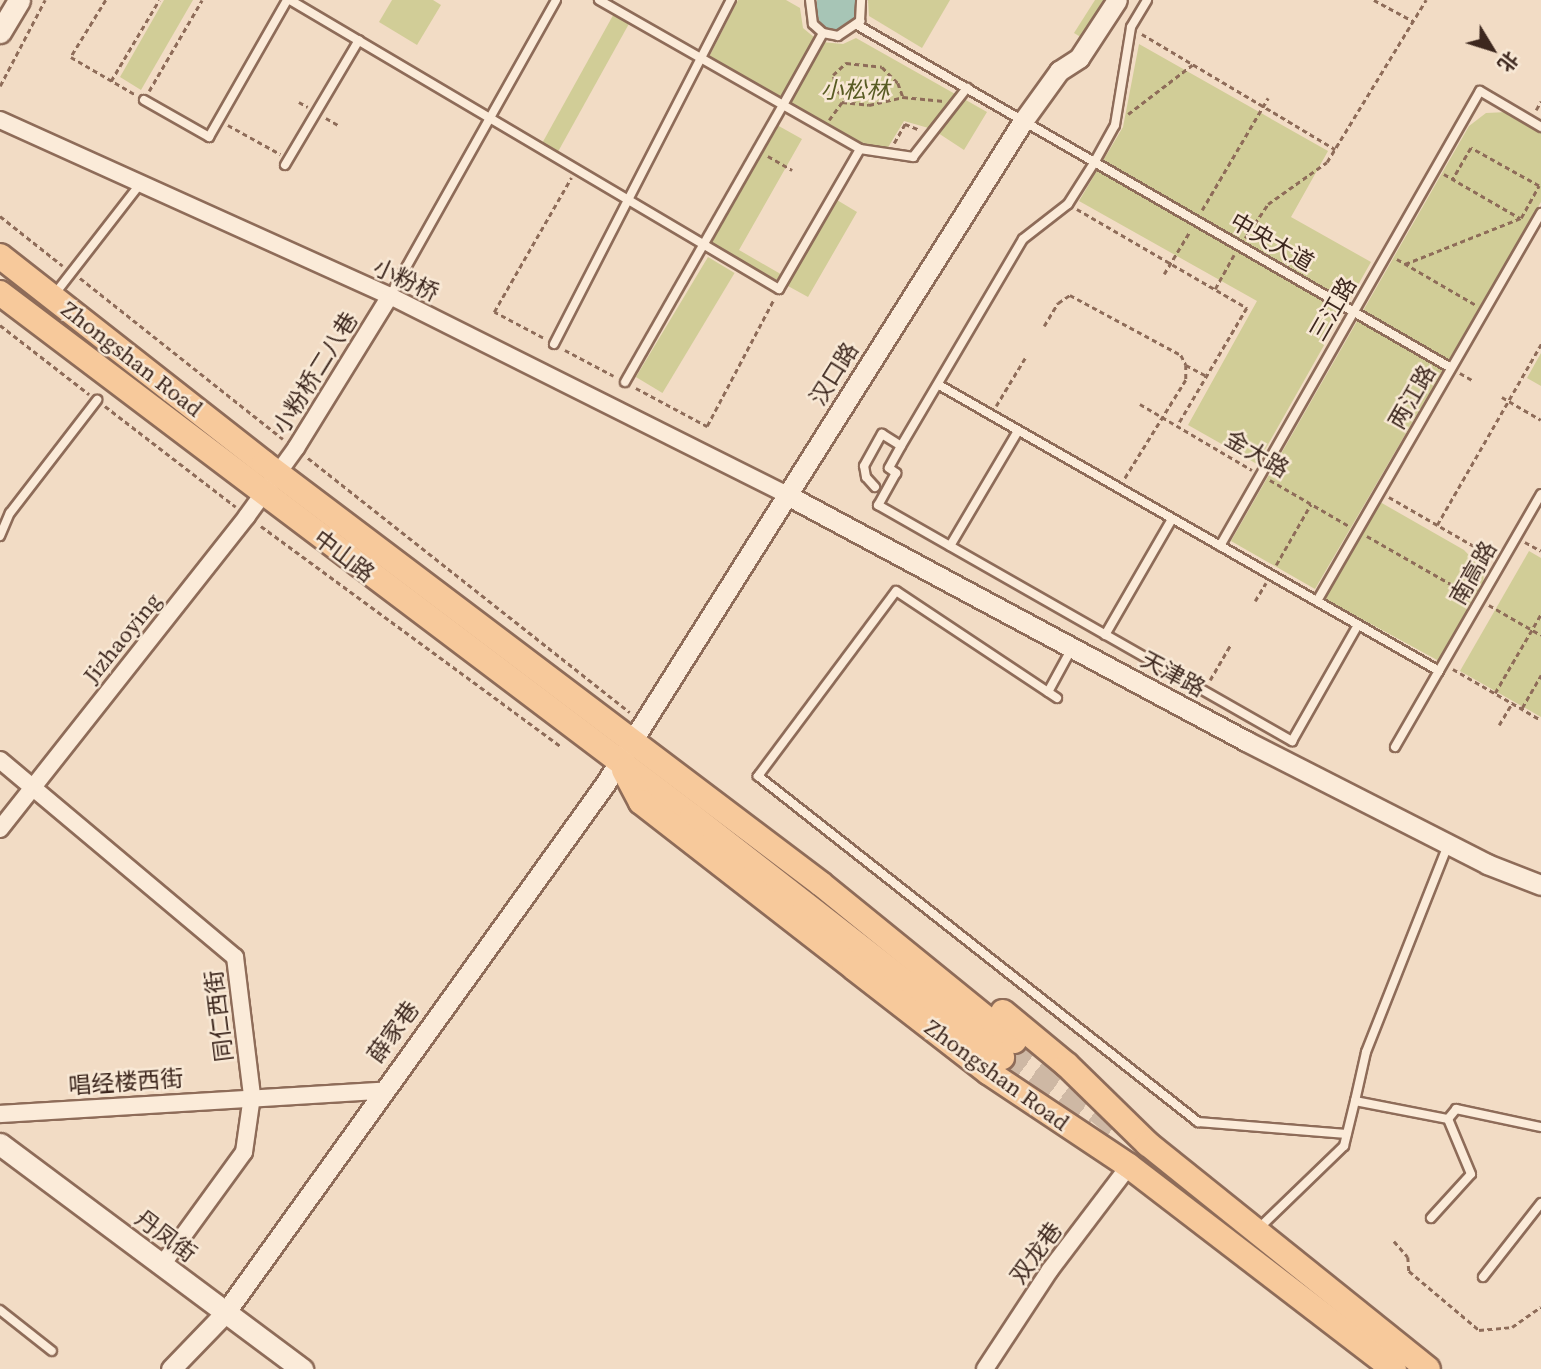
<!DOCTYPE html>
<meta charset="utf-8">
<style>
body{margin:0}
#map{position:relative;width:1541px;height:1369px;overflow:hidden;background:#f2dcc5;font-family:"Source Serif 4","Noto Sans SC",serif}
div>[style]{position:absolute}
.green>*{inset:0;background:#d1cd97;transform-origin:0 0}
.water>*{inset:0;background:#a7c5b6}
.primary-tunnel>*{height:24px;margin-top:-12px;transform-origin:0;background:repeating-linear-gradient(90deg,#ceb8a4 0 24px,transparent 0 36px)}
.path>*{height:2.5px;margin-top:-1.25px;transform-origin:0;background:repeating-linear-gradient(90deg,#8e6c59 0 5px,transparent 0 8.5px)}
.roads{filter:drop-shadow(2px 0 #8e6c59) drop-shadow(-2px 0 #8e6c59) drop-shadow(0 2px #8e6c59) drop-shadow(0 -2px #8e6c59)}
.service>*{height:8px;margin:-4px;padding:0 4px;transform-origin:4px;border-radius:4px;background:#fbebd9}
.minor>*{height:16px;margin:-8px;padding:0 8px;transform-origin:8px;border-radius:8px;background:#fbebd9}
.tertiary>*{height:19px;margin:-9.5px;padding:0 9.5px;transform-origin:9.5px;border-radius:9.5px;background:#fbebd9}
.secondary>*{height:21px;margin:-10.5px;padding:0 10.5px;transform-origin:10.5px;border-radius:10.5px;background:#fbebd9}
.primary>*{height:24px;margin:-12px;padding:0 12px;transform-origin:12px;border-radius:12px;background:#f7c99b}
span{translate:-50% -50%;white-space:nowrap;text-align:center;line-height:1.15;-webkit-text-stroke:5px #f8e8d5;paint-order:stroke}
.park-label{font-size:23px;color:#585b23;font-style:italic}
.street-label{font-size:23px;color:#3d271e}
.north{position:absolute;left:1457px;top:14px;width:70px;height:70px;-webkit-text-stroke:5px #f8e8d5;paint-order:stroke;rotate:128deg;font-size:19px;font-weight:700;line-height:28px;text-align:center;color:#3d271e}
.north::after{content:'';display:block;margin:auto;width:24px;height:32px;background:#3d271e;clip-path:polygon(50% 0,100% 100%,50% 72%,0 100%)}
</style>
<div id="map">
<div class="green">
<i style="clip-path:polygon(164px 0,193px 0,141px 90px,120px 77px)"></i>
<i style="clip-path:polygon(392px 0,433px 0,441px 5px,417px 45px,379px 22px)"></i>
<i style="clip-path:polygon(738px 0,786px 0,800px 8px,803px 28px,815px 38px,780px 100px,708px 59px)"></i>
<i style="clip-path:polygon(868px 0,950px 0,922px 48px,869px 16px)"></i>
<i style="clip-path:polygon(1095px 0,1108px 0,1084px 39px,1074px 33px)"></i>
<i style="left:616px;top:10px;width:18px;height:157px;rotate:29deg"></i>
<i style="clip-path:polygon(856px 38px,987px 112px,964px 150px,932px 129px,904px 121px,887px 149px,861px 147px,787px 105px,822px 42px,843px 44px)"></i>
<i style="clip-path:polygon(1139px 44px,1328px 151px,1291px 217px,1371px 262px,1257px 464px,1188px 425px,1257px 301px,1079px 201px,1123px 127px)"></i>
<i style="clip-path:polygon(1507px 112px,1541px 131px,1541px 202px,1315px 589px,1231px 541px,1469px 126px,1486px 113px)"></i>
<i style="clip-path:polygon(777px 125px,802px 139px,739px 250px,791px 280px,837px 200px,857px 212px,808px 297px,708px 242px)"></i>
<i style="left:708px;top:257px;width:31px;height:140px;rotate:31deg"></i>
<i style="clip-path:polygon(1541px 353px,1541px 386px,1527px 378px)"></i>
<i style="clip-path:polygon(1380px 502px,1464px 550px,1483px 570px,1484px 587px,1439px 661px,1325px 599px)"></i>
<i style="clip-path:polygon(1529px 551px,1541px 558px,1541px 717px,1460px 671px)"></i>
</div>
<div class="water">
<i style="clip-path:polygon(817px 0,856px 0,855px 20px,841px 30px,824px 28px,815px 13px)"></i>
</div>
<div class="primary-tunnel">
<i style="left:1014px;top:1041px;width:134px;rotate:39.9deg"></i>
<i style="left:1002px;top:1057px;width:110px;rotate:38deg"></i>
</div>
<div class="path">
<i style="left:106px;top:0;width:67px;rotate:121.6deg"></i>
<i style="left:71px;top:57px;width:75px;rotate:30.3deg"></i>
<i style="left:1374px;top:0;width:44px;rotate:28.3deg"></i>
<i style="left:1142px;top:34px;width:225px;rotate:30.8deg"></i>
<i style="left:111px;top:81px;width:94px;rotate:-59.3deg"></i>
<i style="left:0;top:86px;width:97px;rotate:-62.4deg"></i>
<i style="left:149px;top:91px;width:105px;rotate:-59.8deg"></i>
<i style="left:847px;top:101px;width:16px;rotate:-135deg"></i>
<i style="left:836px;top:90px;width:15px;rotate:-101deg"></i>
<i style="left:833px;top:75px;width:18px;rotate:-43deg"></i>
<i style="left:846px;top:63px;width:36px;rotate:6deg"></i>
<i style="left:882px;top:67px;width:23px;rotate:45deg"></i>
<i style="left:898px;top:83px;width:15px;rotate:70deg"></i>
<i style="left:299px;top:102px;width:10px;rotate:29deg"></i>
<i style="left:1536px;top:110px;width:10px;rotate:-61deg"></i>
<i style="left:1128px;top:114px;width:81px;rotate:-37.4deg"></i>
<i style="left:326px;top:118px;width:14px;rotate:30deg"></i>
<i style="left:829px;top:120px;width:22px;rotate:-54deg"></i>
<i style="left:842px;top:102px;width:27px;rotate:6deg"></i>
<i style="left:869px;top:105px;width:35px;rotate:-13deg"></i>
<i style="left:903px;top:97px;width:41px;rotate:5.6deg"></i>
<i style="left:228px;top:125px;width:60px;rotate:29.1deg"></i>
<i style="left:894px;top:143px;width:22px;rotate:-60deg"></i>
<i style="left:905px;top:124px;width:16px;rotate:22deg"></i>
<i style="left:768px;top:156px;width:28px;rotate:30deg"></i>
<i style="left:1444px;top:174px;width:88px;rotate:30.1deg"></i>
<i style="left:1077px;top:209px;width:197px;rotate:30.2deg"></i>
<i style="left:1247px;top:308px;width:136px;rotate:120.5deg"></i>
<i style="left:1202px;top:210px;width:130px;rotate:-59.5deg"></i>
<i style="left:0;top:216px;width:80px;rotate:38.4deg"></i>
<i style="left:1245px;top:238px;width:41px;rotate:-55.9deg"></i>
<i style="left:1268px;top:204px;width:72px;rotate:-35.4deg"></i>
<i style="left:1327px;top:162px;width:190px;rotate:-58.6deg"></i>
<i style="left:1397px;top:259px;width:91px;rotate:30.2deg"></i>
<i style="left:1405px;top:264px;width:125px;rotate:-21.6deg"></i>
<i style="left:1521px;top:218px;width:37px;rotate:-61deg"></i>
<i style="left:1539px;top:186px;width:78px;rotate:-150.8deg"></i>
<i style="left:1471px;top:148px;width:36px;rotate:120deg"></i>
<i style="left:1164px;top:274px;width:50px;rotate:-58.8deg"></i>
<i style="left:80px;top:278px;width:259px;rotate:38.4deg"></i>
<i style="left:1215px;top:289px;width:39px;rotate:-61deg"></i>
<i style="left:0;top:325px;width:113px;rotate:37.8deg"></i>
<i style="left:1044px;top:326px;width:27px;rotate:-59deg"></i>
<i style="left:1058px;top:303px;width:14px;rotate:-34deg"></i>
<i style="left:1070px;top:295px;width:126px;rotate:28.4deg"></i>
<i style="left:1181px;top:355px;width:11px;rotate:63deg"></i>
<i style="left:1186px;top:365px;width:15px;rotate:90deg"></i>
<i style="left:1186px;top:380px;width:118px;rotate:121.8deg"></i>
<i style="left:543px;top:338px;width:55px;rotate:-152deg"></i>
<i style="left:494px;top:312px;width:155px;rotate:-60.1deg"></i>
<i style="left:565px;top:350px;width:55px;rotate:28deg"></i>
<i style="left:1186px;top:365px;width:24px;rotate:28deg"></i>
<i style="left:1460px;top:373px;width:14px;rotate:30deg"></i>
<i style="left:636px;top:388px;width:81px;rotate:28.2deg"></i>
<i style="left:707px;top:426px;width:144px;rotate:-62.2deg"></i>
<i style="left:1502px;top:397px;width:45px;rotate:30.5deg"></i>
<i style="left:1140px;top:404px;width:130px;rotate:30.5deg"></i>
<i style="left:105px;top:406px;width:165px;rotate:37.6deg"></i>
<i style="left:996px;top:406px;width:56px;rotate:-58.9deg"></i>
<i style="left:308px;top:458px;width:410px;rotate:38.3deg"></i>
<i style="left:1270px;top:480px;width:91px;rotate:30.2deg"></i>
<i style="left:1389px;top:497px;width:120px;rotate:30deg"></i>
<i style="left:1437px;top:525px;width:209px;rotate:-60.1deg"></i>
<i style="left:261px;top:526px;width:372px;rotate:36.3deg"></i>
<i style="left:1367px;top:536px;width:119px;rotate:29.8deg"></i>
<i style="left:1525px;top:542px;width:18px;rotate:29deg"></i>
<i style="left:1276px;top:565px;width:70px;rotate:-60.2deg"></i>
<i style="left:1255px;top:601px;width:21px;rotate:-59deg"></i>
<i style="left:1489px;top:605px;width:60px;rotate:30deg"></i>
<i style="left:1453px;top:669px;width:102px;rotate:30.1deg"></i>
<i style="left:1210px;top:680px;width:42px;rotate:-59.7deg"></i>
<i style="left:1495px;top:693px;width:91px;rotate:-59.8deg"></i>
<i style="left:1522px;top:708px;width:38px;rotate:-60deg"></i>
<i style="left:1499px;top:725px;width:26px;rotate:-59deg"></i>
<i style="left:1394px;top:1241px;width:21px;rotate:49deg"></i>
<i style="left:1408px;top:1257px;width:14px;rotate:86deg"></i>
<i style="left:1409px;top:1271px;width:92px;rotate:40.1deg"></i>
<i style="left:1479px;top:1330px;width:33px;rotate:-5deg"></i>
<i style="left:1512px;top:1327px;width:35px;rotate:-35deg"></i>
</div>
<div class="roads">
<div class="service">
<i style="left:290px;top:0;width:568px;rotate:30.58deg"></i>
<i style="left:779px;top:289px;width:162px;rotate:-59.9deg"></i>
<i style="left:599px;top:0;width:212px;rotate:29.7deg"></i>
<i style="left:783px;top:105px;width:82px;rotate:-60.9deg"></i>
<i style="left:810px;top:0;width:24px;rotate:83deg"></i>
<i style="left:813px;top:24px;width:13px;rotate:42deg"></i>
<i style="left:823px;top:33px;width:15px;rotate:11deg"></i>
<i style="left:838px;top:36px;width:27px;rotate:-34deg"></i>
<i style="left:860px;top:21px;width:21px;rotate:-87deg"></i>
<i style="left:857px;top:25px;width:686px;rotate:30deg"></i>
<i style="left:144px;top:100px;width:75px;rotate:29.6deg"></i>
<i style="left:209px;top:137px;width:158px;rotate:-60.3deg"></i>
<i style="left:285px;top:165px;width:145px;rotate:-59.4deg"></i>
<i style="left:54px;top:295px;width:140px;rotate:-52.2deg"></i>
<i style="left:390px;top:296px;width:339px;rotate:-60.7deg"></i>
<i style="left:554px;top:344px;width:387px;rotate:-62.8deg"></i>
<i style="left:625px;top:382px;width:319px;rotate:-60.3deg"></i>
<i style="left:783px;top:105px;width:89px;rotate:29.7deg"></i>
<i style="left:860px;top:149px;width:54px;rotate:8.6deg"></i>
<i style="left:913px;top:157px;width:88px;rotate:-52deg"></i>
<i style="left:939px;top:385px;width:576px;rotate:29.77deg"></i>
<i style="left:901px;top:446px;width:25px;rotate:119deg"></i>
<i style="left:889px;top:468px;width:9px;rotate:36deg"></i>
<i style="left:896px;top:473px;width:37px;rotate:119deg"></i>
<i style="left:878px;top:505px;width:477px;rotate:29.7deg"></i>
<i style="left:1292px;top:741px;width:133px;rotate:-60.4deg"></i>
<i style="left:875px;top:487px;width:13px;rotate:-132deg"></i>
<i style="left:866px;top:477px;width:11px;rotate:-100deg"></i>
<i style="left:864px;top:466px;width:37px;rotate:-61deg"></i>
<i style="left:882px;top:434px;width:22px;rotate:32deg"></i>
<i style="left:901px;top:446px;width:240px;rotate:-59.5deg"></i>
<i style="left:1023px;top:239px;width:57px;rotate:-37.9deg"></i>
<i style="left:1068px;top:204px;width:49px;rotate:-57.6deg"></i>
<i style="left:1094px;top:163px;width:43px;rotate:-61.1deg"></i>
<i style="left:1115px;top:125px;width:99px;rotate:-80.7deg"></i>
<i style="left:1131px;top:27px;width:31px;rotate:-59deg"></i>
<i style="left:0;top:536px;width:25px;rotate:-67deg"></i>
<i style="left:10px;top:513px;width:143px;rotate:-52.4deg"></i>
<i style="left:950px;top:546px;width:134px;rotate:-59.4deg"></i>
<i style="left:1220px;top:546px;width:524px;rotate:-60.26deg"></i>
<i style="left:1480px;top:91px;width:71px;rotate:30.5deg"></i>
<i style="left:1317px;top:601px;width:448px;rotate:-60deg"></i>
<i style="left:1105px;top:635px;width:134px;rotate:-60deg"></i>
<i style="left:1048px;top:692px;width:50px;rotate:-61.4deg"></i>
<i style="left:1057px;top:698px;width:193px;rotate:-146.4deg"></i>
<i style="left:896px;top:591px;width:231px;rotate:126.7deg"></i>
<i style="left:758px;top:776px;width:560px;rotate:38.18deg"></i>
<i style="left:1198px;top:1122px;width:149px;rotate:4.6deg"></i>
<i style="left:1395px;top:747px;width:292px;rotate:-60deg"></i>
<i style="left:1355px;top:1101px;width:50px;rotate:-77.3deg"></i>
<i style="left:1366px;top:1052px;width:223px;rotate:-68.4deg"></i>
<i style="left:1431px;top:1218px;width:59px;rotate:-47.7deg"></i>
<i style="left:1471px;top:1174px;width:60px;rotate:-112.7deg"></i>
<i style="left:1448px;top:1119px;width:13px;rotate:-51deg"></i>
<i style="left:1456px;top:1109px;width:87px;rotate:12deg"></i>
<i style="left:1257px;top:1230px;width:121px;rotate:-44deg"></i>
<i style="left:1344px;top:1146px;width:46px;rotate:-76.3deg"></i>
<i style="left:1355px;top:1101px;width:95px;rotate:11deg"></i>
<i style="left:1483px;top:1277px;width:94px;rotate:-51.9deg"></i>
<i style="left:0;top:1310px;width:66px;rotate:38.3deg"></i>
</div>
<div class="minor">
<i style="left:0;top:120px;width:428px;rotate:24.3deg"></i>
<i style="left:390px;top:296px;width:444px;rotate:26.6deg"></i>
<i style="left:0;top:760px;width:307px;rotate:40deg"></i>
<i style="left:235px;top:957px;width:140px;rotate:83deg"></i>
<i style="left:252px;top:1096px;width:57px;rotate:98.1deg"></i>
<i style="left:244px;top:1152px;width:140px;rotate:126deg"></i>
<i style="left:0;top:829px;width:399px;rotate:-51.7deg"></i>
<i style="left:247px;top:516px;width:84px;rotate:-54.2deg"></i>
<i style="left:296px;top:448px;width:179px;rotate:-58.3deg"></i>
<i style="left:0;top:1114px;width:382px;rotate:-3.5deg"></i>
<i style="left:985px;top:1369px;width:118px;rotate:-56.7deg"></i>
<i style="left:1050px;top:1270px;width:131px;rotate:-52.8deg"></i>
</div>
<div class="tertiary">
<i style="left:787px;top:495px;width:521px;rotate:28.19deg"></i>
<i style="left:1246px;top:741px;width:271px;rotate:27deg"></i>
<i style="left:1487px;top:864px;width:58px;rotate:21.3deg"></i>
<i style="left:171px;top:1369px;width:78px;rotate:-46deg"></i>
<i style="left:225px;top:1313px;width:651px;rotate:-54.31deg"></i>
<i style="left:605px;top:784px;width:784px;rotate:-57.77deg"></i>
<i style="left:1023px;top:121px;width:62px;rotate:-54.2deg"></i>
<i style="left:1059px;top:71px;width:24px;rotate:-33deg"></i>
<i style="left:1079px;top:58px;width:69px;rotate:-56.8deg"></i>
</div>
<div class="secondary">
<i style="left:0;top:32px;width:37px;rotate:-59deg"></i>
<i style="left:0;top:1144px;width:377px;rotate:36.7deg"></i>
</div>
<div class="primary">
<i style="left:0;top:256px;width:335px;rotate:38.1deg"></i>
<i style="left:264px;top:463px;width:698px;rotate:37.08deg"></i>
<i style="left:821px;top:884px;width:249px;rotate:39.1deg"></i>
<i style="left:0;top:293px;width:867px;rotate:37.08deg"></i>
<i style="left:692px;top:816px;width:393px;rotate:37.9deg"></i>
<i style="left:624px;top:770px;width:36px;rotate:62deg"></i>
<i style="left:641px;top:802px;width:270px;rotate:37.9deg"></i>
<i style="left:854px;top:968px;width:170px;rotate:37.8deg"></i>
<i style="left:988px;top:1072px;width:169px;rotate:33.7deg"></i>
<i style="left:1129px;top:1166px;width:334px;rotate:37.5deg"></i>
<i style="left:1003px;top:1012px;width:83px;rotate:39.6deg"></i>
<i style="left:1067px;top:1065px;width:113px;rotate:44.3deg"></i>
<i style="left:1148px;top:1144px;width:359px;rotate:38.8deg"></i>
</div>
</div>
<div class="park-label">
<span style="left:855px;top:90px">小松林</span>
</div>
<div class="street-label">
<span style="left:1272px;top:242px;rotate:30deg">中央大道</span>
<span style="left:406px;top:280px;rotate:25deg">小粉桥</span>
<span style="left:1333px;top:309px;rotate:-60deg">三江路</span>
<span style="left:132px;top:359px;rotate:38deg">Zhongshan Road</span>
<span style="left:315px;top:373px;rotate:-58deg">小粉桥二八巷</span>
<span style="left:834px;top:374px;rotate:-58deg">汉口路</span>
<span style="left:1412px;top:397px;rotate:-60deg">两江路</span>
<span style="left:1257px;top:454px;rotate:30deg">金大路</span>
<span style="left:344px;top:556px;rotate:37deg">中山路</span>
<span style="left:1473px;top:573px;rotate:-60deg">南高路</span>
<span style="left:122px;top:638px;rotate:-51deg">Jizhaoying</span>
<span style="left:1173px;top:674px;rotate:28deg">天津路</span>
<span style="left:219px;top:1016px;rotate:-97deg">同仁西街</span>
<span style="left:393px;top:1032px;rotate:-54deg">薛家巷</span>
<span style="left:997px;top:1075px;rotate:36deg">Zhongshan Road</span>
<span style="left:126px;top:1082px;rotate:-4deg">唱经楼西街</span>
<span style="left:166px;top:1236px;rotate:37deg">丹凤街</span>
<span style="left:1036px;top:1253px;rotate:-54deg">双龙巷</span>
</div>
<div class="north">北</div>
</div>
